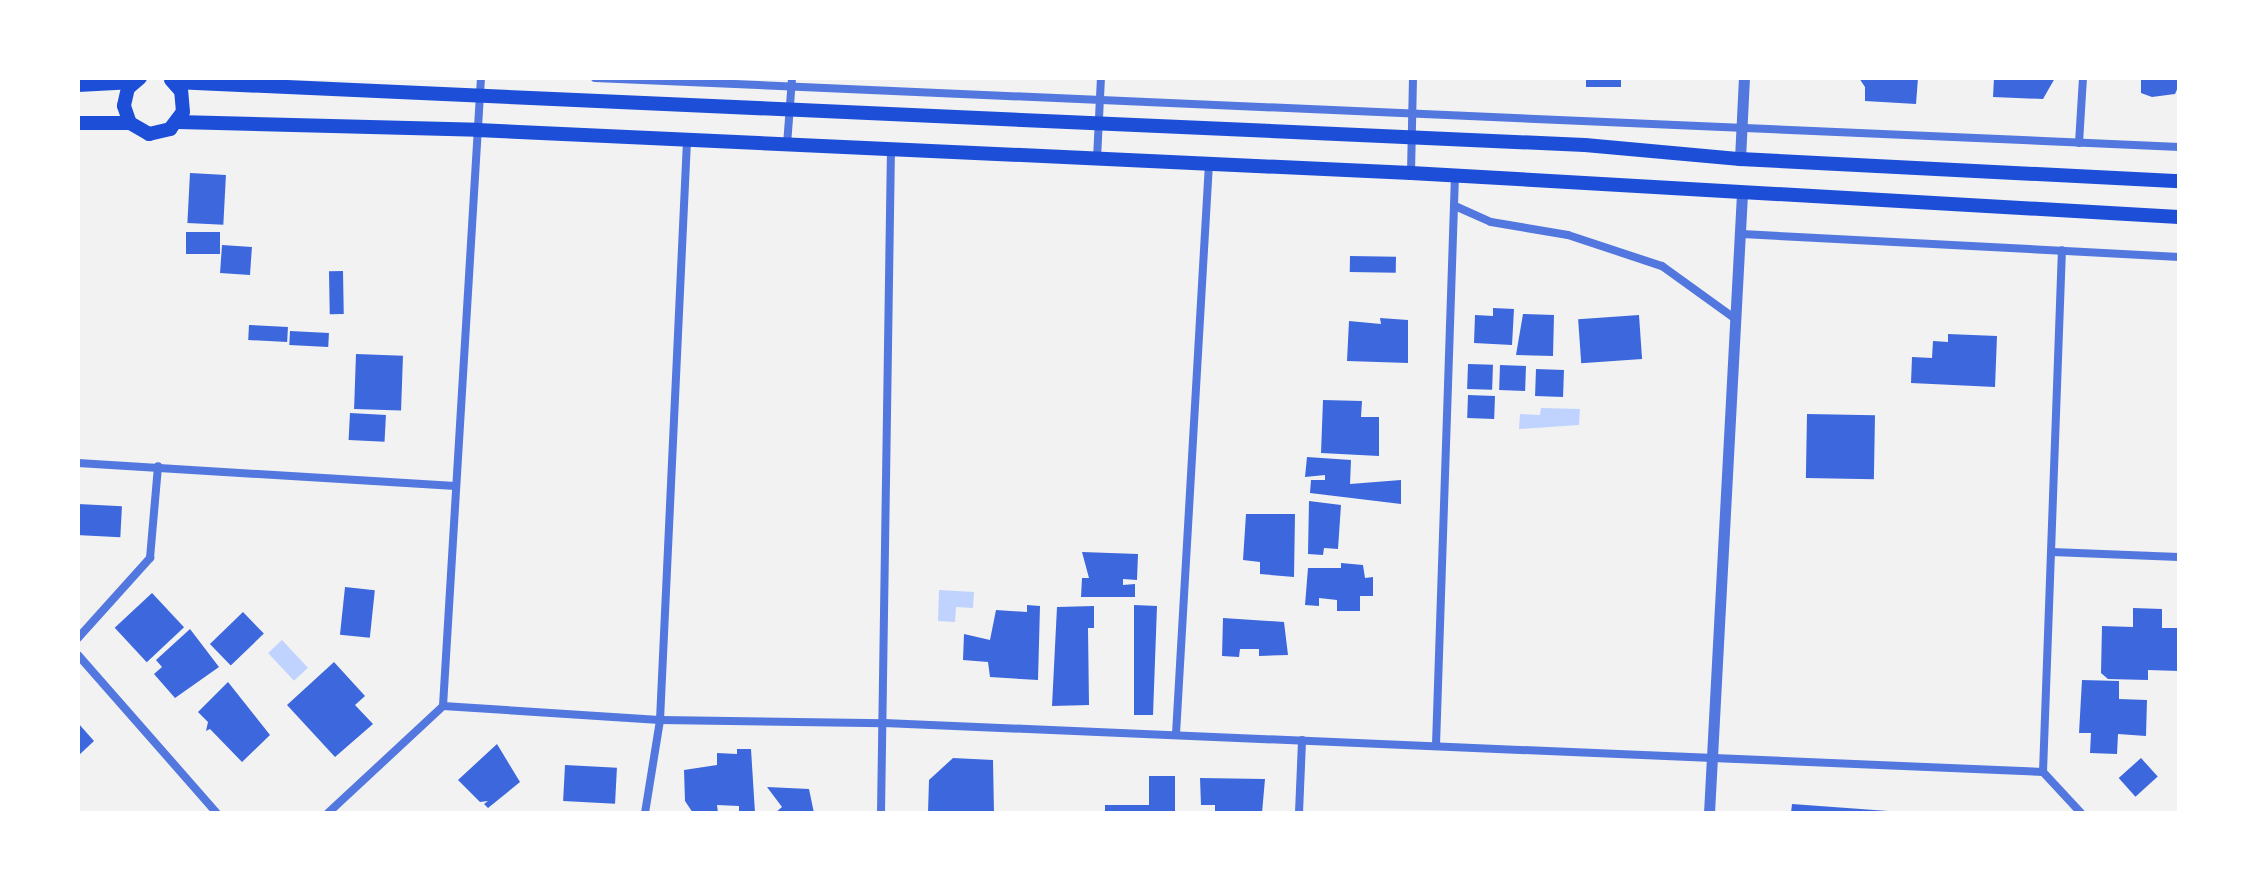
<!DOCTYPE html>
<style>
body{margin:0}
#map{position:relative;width:2257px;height:891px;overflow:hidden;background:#f2f2f2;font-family:"Fira Sans",sans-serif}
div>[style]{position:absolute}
.water>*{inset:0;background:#bfd3fe;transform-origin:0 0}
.building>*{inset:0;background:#3d67dc;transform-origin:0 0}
.minor>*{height:8px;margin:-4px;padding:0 4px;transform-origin:4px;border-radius:4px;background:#5277de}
.tertiary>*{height:11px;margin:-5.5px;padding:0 5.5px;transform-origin:5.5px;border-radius:5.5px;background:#5277de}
.primary>*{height:14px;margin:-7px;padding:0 7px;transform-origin:7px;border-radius:7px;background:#1d4ed8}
span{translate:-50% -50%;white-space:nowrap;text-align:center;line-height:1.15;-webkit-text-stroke:8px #fff;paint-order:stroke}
.frame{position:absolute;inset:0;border:80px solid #fff;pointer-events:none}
</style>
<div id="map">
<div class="water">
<i style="clip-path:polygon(1541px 408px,1580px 409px,1579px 425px,1519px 429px,1520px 414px,1540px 415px)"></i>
<i style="clip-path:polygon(939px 590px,974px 592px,973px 608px,956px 607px,955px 622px,938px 621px)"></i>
<i style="left:282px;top:640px;width:38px;height:19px;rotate:47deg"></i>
</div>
<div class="building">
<i style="left:1586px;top:78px;width:35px;height:9px"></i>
<i style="clip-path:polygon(1859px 78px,1918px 78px,1916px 104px,1865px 101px,1865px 87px)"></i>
<i style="clip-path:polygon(1994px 78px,2055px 78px,2043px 99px,1993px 97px)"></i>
<i style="clip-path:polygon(2141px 78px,2179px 78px,2179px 85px,2175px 94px,2152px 97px,2141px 93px)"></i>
<i style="left:190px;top:173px;width:36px;height:50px;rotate:3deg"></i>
<i style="left:186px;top:232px;width:34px;height:22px"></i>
<i style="left:222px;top:245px;width:30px;height:28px;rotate:4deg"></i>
<i style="left:1350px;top:256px;width:46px;height:16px;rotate:1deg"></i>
<i style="left:343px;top:271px;width:43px;height:14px;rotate:89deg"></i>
<i style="clip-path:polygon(1493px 308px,1514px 309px,1512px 345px,1474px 343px,1475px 315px,1493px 316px)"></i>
<i style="clip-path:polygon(1523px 314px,1554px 315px,1553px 356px,1516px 355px)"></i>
<i style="left:1639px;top:315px;width:44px;height:61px;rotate:86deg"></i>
<i style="clip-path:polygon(1380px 318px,1408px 320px,1408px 363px,1347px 361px,1349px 321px,1381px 324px)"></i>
<i style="left:249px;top:325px;width:39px;height:15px;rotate:3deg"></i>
<i style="left:290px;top:331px;width:39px;height:14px;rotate:3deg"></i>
<i style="clip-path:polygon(1948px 334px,1997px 336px,1995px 387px,1911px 383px,1912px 357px,1932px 358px,1933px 341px,1948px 342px)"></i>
<i style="left:356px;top:354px;width:47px;height:55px;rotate:2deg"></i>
<i style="left:1468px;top:364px;width:25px;height:25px;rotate:2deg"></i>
<i style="left:1500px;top:365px;width:26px;height:25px;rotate:2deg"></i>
<i style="left:1536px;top:369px;width:28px;height:27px;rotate:2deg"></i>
<i style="left:1468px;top:395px;width:27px;height:23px;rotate:2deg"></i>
<i style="clip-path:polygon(1323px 400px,1362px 401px,1361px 417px,1379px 417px,1379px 456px,1321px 453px)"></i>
<i style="left:350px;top:413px;width:36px;height:27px;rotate:3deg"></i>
<i style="left:1807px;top:414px;width:68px;height:64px;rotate:1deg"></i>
<i style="clip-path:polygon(1307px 457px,1351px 460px,1350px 484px,1401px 480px,1401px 504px,1310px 493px,1311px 480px,1325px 480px,1325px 475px,1305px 477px)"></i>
<i style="clip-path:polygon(1309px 501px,1341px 505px,1338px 549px,1324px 548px,1323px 555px,1308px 554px)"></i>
<i style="left:78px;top:504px;width:44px;height:31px;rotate:3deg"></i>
<i style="clip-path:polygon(1246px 514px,1295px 514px,1294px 577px,1260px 574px,1260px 562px,1243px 560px)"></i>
<i style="clip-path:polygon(1082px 552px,1138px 554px,1137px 580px,1123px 579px,1123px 585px,1135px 584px,1135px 597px,1081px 597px,1082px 578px,1089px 578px)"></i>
<i style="clip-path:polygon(1341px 563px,1363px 565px,1365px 578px,1373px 577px,1373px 596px,1360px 596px,1360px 611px,1337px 611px,1337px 600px,1319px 598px,1319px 606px,1305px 605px,1308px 568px,1341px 568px)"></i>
<i style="left:345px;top:587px;width:30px;height:48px;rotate:6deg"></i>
<i style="left:152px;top:593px;width:47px;height:51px;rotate:47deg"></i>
<i style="clip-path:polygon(1027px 605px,1040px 606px,1038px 680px,990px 677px,988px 662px,963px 660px,964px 634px,990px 640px,996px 610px,1027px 612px)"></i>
<i style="clip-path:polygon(1134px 605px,1157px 606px,1153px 715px,1134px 715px)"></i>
<i style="clip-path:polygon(1094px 606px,1094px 628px,1088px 628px,1089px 705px,1052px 706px,1057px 607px)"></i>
<i style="clip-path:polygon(2133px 608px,2162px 609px,2162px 628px,2179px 628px,2179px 671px,2148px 670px,2148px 680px,2108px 679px,2101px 673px,2102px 626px,2133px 627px)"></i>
<i style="left:243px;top:612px;width:30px;height:46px;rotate:46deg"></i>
<i style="clip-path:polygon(1223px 618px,1284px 622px,1288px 655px,1259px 656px,1259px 649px,1240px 649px,1239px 657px,1222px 656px)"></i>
<i style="clip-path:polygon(190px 629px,219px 667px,175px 698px,154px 674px,162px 667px,156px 660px)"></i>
<i style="clip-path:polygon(334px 662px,365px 696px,355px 705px,373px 724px,335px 757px,287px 705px)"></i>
<i style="clip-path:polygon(2082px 680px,2119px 681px,2119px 699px,2147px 700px,2146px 736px,2118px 734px,2117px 754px,2090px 753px,2091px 733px,2079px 733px)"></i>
<i style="clip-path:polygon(228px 682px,270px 735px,242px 762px,210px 729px,206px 731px,208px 722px,198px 712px)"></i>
<i style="clip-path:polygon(78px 723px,94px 741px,78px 756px)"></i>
<i style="clip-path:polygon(497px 744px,520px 782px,488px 808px,484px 804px,488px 801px,480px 802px,458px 780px)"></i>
<i style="clip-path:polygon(737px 749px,751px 749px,755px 813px,739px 813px,739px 806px,717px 805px,718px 813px,693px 813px,685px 801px,684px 770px,717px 765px,717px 753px,737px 754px)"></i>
<i style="clip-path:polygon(953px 758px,993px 760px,994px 813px,928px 813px,929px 780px)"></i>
<i style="left:2141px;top:758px;width:25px;height:30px;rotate:48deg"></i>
<i style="left:565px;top:765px;width:52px;height:36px;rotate:3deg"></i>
<i style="clip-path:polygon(1149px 776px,1175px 776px,1175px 812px,1105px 813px,1105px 805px,1149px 805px)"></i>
<i style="clip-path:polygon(1200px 778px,1265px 779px,1262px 813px,1215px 813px,1215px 805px,1201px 805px)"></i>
<i style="clip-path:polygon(767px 787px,809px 789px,814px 813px,775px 813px,782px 807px)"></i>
<i style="clip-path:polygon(1792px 804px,1888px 811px,1888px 813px,1791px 813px)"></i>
</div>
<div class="minor">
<i style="left:595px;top:78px;width:1586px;rotate:2.49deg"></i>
<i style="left:2079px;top:143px;width:65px;rotate:-86.5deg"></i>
<i style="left:787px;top:145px;width:67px;rotate:-85.7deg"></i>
<i style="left:1097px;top:159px;width:81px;rotate:-87.2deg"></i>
<i style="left:1411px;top:173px;width:95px;rotate:-88.8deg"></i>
<i style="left:1455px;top:206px;width:39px;rotate:24deg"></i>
<i style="left:1491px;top:222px;width:78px;rotate:9.6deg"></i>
<i style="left:1568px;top:235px;width:99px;rotate:18.3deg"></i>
<i style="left:1662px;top:266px;width:92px;rotate:35.8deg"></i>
<i style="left:1742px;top:234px;width:438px;rotate:3deg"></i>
<i style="left:78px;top:463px;width:378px;rotate:3.5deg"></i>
<i style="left:2052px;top:552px;width:127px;rotate:2.3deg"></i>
<i style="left:78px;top:638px;width:108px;rotate:-48deg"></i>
<i style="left:150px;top:558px;width:92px;rotate:-85deg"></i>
<i style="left:78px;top:655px;width:210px;rotate:48.7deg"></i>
<i style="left:443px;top:706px;width:629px;rotate:-86.54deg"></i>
<i style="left:1176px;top:734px;width:571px;rotate:-86.69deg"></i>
<i style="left:1436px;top:745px;width:570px;rotate:-88.09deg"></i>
<i style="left:2043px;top:772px;width:522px;rotate:-87.92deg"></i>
<i style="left:328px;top:813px;width:157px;rotate:-42.9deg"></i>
<i style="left:443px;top:706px;width:217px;rotate:3.7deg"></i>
<i style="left:660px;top:720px;width:224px;rotate:0.8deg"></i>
<i style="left:884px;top:723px;width:1160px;rotate:2.42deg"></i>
<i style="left:2043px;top:772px;width:56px;rotate:47.2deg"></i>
<i style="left:645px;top:813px;width:94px;rotate:-80.8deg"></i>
<i style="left:660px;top:720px;width:581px;rotate:-87.33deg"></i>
<i style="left:881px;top:813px;width:664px;rotate:-89.14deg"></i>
<i style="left:1299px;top:813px;width:73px;rotate:-87.6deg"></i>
</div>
<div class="tertiary">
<i style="left:1740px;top:159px;width:81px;rotate:-87.2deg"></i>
<i style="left:1709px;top:813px;width:620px;rotate:-86.95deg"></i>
</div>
<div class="primary">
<i style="left:140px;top:78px;width:16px;rotate:140deg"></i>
<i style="left:128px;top:88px;width:18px;rotate:103deg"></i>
<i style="left:124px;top:106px;width:18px;rotate:71deg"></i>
<i style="left:130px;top:123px;width:22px;rotate:30deg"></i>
<i style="left:149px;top:134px;width:22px;rotate:-13deg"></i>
<i style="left:170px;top:129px;width:21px;rotate:-53deg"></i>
<i style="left:183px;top:112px;width:21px;rotate:-95deg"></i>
<i style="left:181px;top:91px;width:15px;rotate:-132deg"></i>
<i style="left:174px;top:82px;width:1412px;rotate:2.56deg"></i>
<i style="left:1585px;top:145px;width:156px;rotate:5.2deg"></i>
<i style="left:1740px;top:159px;width:440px;rotate:2.9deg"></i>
<i style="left:78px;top:85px;width:56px;rotate:-3.1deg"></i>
<i style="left:178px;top:122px;width:299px;rotate:1.5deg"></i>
<i style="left:477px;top:130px;width:935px;rotate:2.64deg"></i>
<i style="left:1411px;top:173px;width:769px;rotate:3.28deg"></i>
<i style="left:78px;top:123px;width:52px"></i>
</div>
<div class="frame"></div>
</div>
